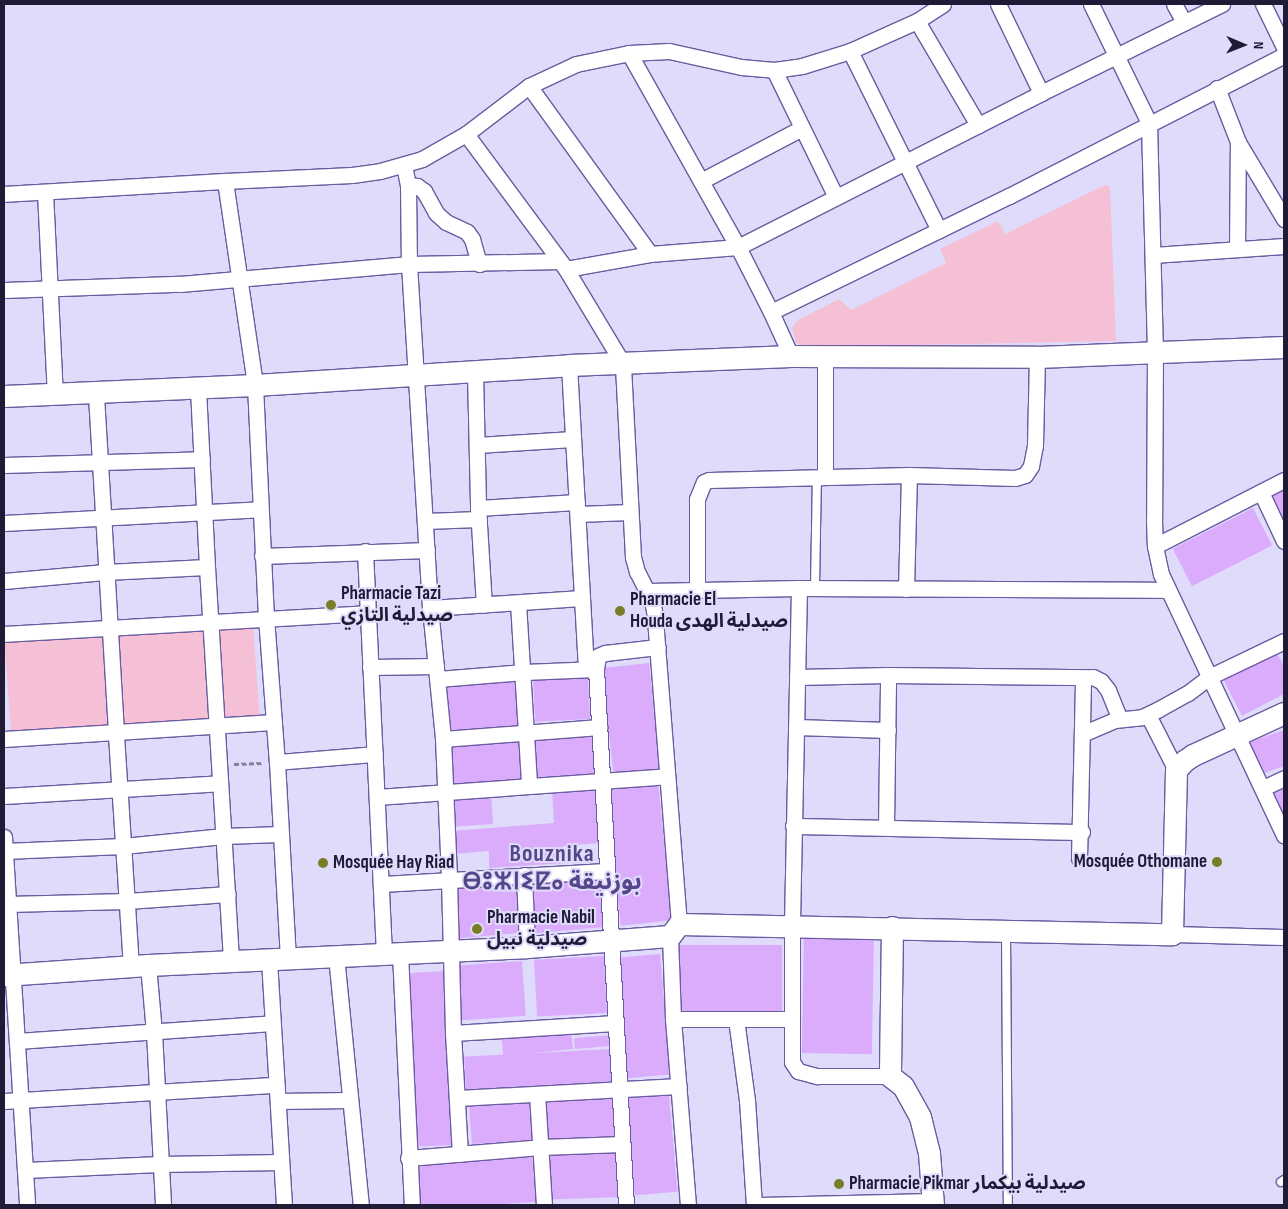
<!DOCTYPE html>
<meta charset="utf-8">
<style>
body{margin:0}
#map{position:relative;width:1288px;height:1209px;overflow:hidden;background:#dfdbfa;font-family:"Sofia Sans Condensed","Noto Sans Arabic","Noto Sans Tifinagh",sans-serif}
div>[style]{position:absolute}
.green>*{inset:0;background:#f5c0d6;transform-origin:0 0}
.building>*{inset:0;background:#dcacfc;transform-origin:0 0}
.path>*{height:2.5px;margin-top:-1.25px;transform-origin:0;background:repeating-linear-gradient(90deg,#86819f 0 5px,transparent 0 7.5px)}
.roads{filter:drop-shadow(1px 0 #695ca0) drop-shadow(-1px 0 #695ca0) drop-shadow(0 1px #695ca0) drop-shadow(0 -1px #695ca0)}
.lane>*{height:8px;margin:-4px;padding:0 4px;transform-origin:4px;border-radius:4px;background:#fff}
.street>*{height:15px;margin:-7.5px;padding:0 7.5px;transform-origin:7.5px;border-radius:7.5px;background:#fff}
.secondary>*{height:21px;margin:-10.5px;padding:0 10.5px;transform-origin:10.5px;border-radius:10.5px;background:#fff}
.dots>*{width:14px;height:14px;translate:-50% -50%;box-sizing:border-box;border:2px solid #dfdbfa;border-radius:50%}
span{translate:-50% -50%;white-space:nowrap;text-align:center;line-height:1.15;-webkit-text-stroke:4px #dfdbfa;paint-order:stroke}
.poi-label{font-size:19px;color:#201a36;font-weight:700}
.left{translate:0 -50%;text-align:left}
.right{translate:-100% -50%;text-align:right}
.district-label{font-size:24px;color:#544688;font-weight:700;letter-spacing:1px}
.frame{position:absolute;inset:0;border:5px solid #201a36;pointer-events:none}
.north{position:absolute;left:1218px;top:20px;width:50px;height:50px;-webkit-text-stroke:4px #dfdbfa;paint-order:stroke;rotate:91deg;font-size:14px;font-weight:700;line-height:20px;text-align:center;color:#201a36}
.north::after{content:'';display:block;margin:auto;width:18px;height:22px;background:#201a36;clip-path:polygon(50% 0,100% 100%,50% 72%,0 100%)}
</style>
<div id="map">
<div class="green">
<i style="clip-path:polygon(1105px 185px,1110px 187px,1116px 341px,807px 347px,796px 343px,792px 328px,798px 320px,839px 299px,851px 310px,946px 263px,940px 249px,998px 221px,1005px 234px)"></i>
<i style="left:253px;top:624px;width:98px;height:249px;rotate:86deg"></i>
</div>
<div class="building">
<i style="clip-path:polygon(1284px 484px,1284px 530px,1267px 493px)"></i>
<i style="left:1253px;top:508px;width:42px;height:90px;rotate:63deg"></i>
<i style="clip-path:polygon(1276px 651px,1284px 666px,1284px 694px,1242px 716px,1223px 679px)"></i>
<i style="left:649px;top:663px;width:110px;height:47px;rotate:84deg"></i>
<i style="left:588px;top:677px;width:42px;height:55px;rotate:87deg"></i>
<i style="left:516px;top:680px;width:48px;height:73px;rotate:88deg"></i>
<i style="clip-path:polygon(1284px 730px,1284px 766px,1262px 774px,1250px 742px)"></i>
<i style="left:594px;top:733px;width:41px;height:61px;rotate:84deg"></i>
<i style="left:521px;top:739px;width:43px;height:72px;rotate:87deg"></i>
<i style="left:658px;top:783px;width:138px;height:52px;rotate:84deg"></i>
<i style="clip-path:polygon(1284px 785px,1284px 817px,1272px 790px)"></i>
<i style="clip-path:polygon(595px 787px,599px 843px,563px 846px,565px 863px,489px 868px,489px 851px,454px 854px,451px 831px,554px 823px,552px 790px)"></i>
<i style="left:491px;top:792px;width:32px;height:43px;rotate:86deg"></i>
<i style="left:603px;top:874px;width:53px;height:76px;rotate:85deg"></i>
<i style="left:516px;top:879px;width:54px;height:62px;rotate:85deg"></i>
<i style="left:804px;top:930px;width:70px;height:123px;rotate:1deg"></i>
<i style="left:675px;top:945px;width:107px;height:70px"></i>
<i style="left:660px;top:954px;width:121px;height:43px;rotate:85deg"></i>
<i style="left:604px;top:956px;width:57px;height:70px;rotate:87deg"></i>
<i style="left:522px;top:961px;width:55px;height:67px;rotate:86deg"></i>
<i style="left:445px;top:971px;width:174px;height:38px;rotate:87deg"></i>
<i style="left:571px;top:1030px;width:19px;height:70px;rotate:84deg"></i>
<i style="left:610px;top:1035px;width:11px;height:36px;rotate:85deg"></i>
<i style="left:611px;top:1049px;width:33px;height:147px;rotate:87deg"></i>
<i style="left:669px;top:1094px;width:98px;height:43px;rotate:85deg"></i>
<i style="left:613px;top:1097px;width:40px;height:68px;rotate:86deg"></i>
<i style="left:529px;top:1101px;width:39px;height:60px;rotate:86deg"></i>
<i style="left:619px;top:1148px;width:49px;height:72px;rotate:88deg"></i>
<i style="clip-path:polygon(532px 1152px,536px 1202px,490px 1205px,421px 1205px,418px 1160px)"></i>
</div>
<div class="path">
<i style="left:234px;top:764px;width:29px;rotate:-2deg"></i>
</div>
<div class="roads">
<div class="lane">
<i style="left:815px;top:588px;width:112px;rotate:-89deg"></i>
<i style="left:1006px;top:932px;width:273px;rotate:89.6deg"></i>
<i style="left:1281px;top:1182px;width:4px;rotate:-34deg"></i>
</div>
<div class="street">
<i style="left:998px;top:4px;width:99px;rotate:64.2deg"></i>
<i style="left:1091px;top:4px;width:132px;rotate:64deg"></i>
<i style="left:1149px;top:123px;width:228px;rotate:88.5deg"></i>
<i style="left:1155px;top:351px;width:169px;rotate:90.3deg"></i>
<i style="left:1154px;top:520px;width:26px;rotate:88deg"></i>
<i style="left:1155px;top:546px;width:29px;rotate:78deg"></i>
<i style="left:1161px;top:574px;width:289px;rotate:64.8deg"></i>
<i style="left:1174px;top:4px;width:21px;rotate:61deg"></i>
<i style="left:1263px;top:4px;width:48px;rotate:64deg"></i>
<i style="left:917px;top:21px;width:121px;rotate:59.6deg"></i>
<i style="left:850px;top:51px;width:200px;rotate:63.6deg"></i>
<i style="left:629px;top:53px;width:223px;rotate:60.7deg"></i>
<i style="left:738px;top:247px;width:73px;rotate:63.1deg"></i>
<i style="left:774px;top:70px;width:141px;rotate:64deg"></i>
<i style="left:529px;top:86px;width:207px;rotate:54.2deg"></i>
<i style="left:650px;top:254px;width:88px;rotate:-4.5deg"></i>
<i style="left:738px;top:247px;width:340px;rotate:-26.9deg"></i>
<i style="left:1041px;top:93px;width:202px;rotate:-26.2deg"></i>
<i style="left:1217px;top:88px;width:58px;rotate:68.7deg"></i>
<i style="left:1238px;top:142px;width:90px;rotate:59.1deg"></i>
<i style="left:404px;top:165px;width:20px;rotate:79deg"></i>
<i style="left:408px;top:185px;width:79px;rotate:89.3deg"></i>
<i style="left:409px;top:264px;width:345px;rotate:86.5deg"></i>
<i style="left:430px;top:608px;width:132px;rotate:84.3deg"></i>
<i style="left:443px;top:739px;width:140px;rotate:87.5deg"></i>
<i style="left:449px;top:879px;width:154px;rotate:88.5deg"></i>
<i style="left:453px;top:1033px;width:121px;rotate:86.7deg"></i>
<i style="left:225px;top:181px;width:127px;rotate:-2.7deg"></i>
<i style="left:352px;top:175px;width:28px;rotate:-8deg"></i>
<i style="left:380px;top:171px;width:44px;rotate:-15.9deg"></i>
<i style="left:422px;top:159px;width:51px;rotate:-29.6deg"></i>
<i style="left:701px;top:181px;width:114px;rotate:-27.7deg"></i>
<i style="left:408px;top:185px;width:9px;rotate:6deg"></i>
<i style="left:417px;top:186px;width:9px;rotate:36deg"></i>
<i style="left:424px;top:191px;width:25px;rotate:61deg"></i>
<i style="left:436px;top:213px;width:13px;rotate:42deg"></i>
<i style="left:446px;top:222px;width:23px;rotate:25deg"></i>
<i style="left:467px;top:232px;width:9px;rotate:54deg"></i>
<i style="left:472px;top:239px;width:26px;rotate:74deg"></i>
<i style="left:45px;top:192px;width:202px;rotate:87.2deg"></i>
<i style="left:4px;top:194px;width:221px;rotate:-3.4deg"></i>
<i style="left:225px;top:181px;width:206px;rotate:81.6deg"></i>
<i style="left:255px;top:385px;width:232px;rotate:87.3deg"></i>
<i style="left:266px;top:617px;width:145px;rotate:85.7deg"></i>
<i style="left:277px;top:762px;width:197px;rotate:86.8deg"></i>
<i style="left:1237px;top:249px;width:107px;rotate:-89.5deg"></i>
<i style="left:1153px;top:255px;width:131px;rotate:-3.9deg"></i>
<i style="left:566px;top:269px;width:85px;rotate:-10.1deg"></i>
<i style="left:4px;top:290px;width:176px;rotate:-2deg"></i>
<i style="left:180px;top:284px;width:230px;rotate:-5deg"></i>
<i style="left:409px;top:264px;width:151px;rotate:-1.1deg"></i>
<i style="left:791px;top:356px;width:48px;rotate:-114.4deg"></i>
<i style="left:771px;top:312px;width:265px;rotate:-26deg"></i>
<i style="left:1009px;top:196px;width:309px;rotate:-27.1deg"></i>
<i style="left:569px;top:365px;width:304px;rotate:86.8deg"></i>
<i style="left:475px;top:372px;width:136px;rotate:88.7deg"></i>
<i style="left:478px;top:508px;width:97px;rotate:86.5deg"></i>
<i style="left:477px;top:445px;width:96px;rotate:-3.6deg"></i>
<i style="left:4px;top:465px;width:198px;rotate:-1.7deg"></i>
<i style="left:825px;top:476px;width:120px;rotate:-90deg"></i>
<i style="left:1261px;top:492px;width:54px;rotate:64.9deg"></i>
<i style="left:478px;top:508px;width:99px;rotate:-3.5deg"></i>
<i style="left:578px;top:514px;width:52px;rotate:-2.2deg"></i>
<i style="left:425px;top:521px;width:54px;rotate:-2.1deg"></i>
<i style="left:4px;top:523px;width:256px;rotate:-3.1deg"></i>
<i style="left:1155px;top:546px;width:145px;rotate:-27.1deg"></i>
<i style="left:365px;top:551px;width:403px;rotate:87.3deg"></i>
<i style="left:262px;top:556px;width:165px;rotate:-2.1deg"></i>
<i style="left:207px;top:567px;width:396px;rotate:86.5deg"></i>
<i style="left:4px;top:581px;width:101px;rotate:-5.1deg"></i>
<i style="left:105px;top:572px;width:102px;rotate:-2.8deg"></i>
<i style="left:207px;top:567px;width:179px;rotate:-92.9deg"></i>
<i style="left:697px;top:588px;width:89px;rotate:-90deg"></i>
<i style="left:697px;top:499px;width:18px;rotate:-68deg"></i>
<i style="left:704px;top:482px;width:5px;rotate:-22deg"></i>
<i style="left:709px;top:480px;width:200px;rotate:-1.4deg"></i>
<i style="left:909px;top:475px;width:106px;rotate:1.6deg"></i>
<i style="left:1015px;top:478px;width:10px;rotate:-17deg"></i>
<i style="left:1025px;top:475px;width:11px;rotate:-56deg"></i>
<i style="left:1031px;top:466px;width:21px;rotate:-79deg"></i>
<i style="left:1035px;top:445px;width:88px;rotate:-88.7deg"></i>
<i style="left:799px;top:588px;width:338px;rotate:91.2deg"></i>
<i style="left:792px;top:926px;width:136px;rotate:90deg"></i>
<i style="left:792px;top:1062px;width:11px;rotate:56deg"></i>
<i style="left:798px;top:1071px;width:20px;rotate:15deg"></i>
<i style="left:817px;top:1076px;width:73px"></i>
<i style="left:906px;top:589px;width:114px;rotate:-88.5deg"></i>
<i style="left:648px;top:591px;width:151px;rotate:-1.1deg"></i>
<i style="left:799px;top:588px;width:369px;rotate:0.3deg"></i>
<i style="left:518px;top:603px;width:182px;rotate:86.5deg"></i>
<i style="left:430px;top:608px;width:152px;rotate:-3.8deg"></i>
<i style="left:4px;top:634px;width:364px;rotate:-3.3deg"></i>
<i style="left:370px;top:667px;width:66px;rotate:-0.9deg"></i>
<i style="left:596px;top:669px;width:537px;rotate:86.8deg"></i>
<i style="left:797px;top:677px;width:91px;rotate:-1.3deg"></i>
<i style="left:888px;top:675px;width:205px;rotate:0.6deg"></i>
<i style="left:1093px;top:677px;width:9px;rotate:27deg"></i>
<i style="left:1101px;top:681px;width:11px;rotate:52deg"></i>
<i style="left:1108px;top:690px;width:31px;rotate:68deg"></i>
<i style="left:438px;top:679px;width:86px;rotate:-4.7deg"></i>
<i style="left:524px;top:672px;width:72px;rotate:-2.4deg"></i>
<i style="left:596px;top:669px;width:13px;rotate:-81deg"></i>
<i style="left:598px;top:656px;width:8px;rotate:-23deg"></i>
<i style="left:605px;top:653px;width:53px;rotate:-6.5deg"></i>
<i style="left:1148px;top:715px;width:62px;rotate:63deg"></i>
<i style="left:796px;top:727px;width:92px;rotate:1.9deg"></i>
<i style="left:1082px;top:734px;width:36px;rotate:-23deg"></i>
<i style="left:1115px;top:720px;width:27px;rotate:-6deg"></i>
<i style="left:1142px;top:717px;width:17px;rotate:-25deg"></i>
<i style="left:1157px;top:710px;width:35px;rotate:-29deg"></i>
<i style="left:1188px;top:693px;width:26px;rotate:-37deg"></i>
<i style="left:1209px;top:677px;width:83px;rotate:-25.6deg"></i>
<i style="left:4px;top:739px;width:112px;rotate:-3.6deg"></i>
<i style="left:116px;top:732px;width:341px;rotate:-93.4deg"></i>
<i style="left:443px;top:739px;width:157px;rotate:-4.4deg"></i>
<i style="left:277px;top:762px;width:98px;rotate:-4.7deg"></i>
<i style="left:1263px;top:788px;width:23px;rotate:-25deg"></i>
<i style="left:4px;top:796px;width:216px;rotate:-3.4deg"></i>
<i style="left:377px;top:797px;width:291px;rotate:-4.1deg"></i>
<i style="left:793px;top:826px;width:289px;rotate:1.2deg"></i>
<i style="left:886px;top:826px;width:151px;rotate:-89.2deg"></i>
<i style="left:4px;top:837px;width:369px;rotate:86.4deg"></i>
<i style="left:4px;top:851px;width:119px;rotate:-2.4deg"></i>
<i style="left:123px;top:846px;width:101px;rotate:-5.7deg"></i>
<i style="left:224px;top:836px;width:56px;rotate:-2deg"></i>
<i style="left:1079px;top:858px;width:179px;rotate:-88.7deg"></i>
<i style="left:524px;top:875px;width:72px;rotate:87.6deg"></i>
<i style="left:381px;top:884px;width:226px;rotate:-3.3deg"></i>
<i style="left:7px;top:904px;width:120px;rotate:-1.4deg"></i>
<i style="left:127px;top:901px;width:101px;rotate:-4deg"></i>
<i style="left:679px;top:924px;width:309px;rotate:-94.5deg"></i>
<i style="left:655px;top:616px;width:15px;rotate:-101deg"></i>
<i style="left:652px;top:601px;width:33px;rotate:-117deg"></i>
<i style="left:637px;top:572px;width:16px;rotate:-105deg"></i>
<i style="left:633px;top:557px;width:193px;rotate:-93deg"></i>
<i style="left:623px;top:364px;width:111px;rotate:-121deg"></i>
<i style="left:566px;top:269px;width:168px;rotate:-126.5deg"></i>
<i style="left:466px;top:134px;width:79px;rotate:-37.3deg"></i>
<i style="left:529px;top:86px;width:52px;rotate:-25.1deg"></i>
<i style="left:576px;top:64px;width:54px;rotate:-11.7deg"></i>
<i style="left:629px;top:53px;width:40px;rotate:-2.9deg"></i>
<i style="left:669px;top:51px;width:74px;rotate:12.5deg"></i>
<i style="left:741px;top:67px;width:33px;rotate:5deg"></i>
<i style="left:774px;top:70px;width:28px;rotate:-8deg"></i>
<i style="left:802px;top:66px;width:50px;rotate:-17.4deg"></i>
<i style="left:850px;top:51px;width:73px;rotate:-24.1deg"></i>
<i style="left:917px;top:21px;width:31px;rotate:-33deg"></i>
<i style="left:1172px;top:934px;width:112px;rotate:1.5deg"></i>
<i style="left:670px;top:936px;width:83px;rotate:87.9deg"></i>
<i style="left:673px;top:1019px;width:187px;rotate:85.4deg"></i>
<i style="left:400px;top:953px;width:252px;rotate:87.3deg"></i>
<i style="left:336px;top:956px;width:250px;rotate:84.3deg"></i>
<i style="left:269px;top:960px;width:245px;rotate:86.5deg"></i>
<i style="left:148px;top:965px;width:67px;rotate:84.9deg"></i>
<i style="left:154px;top:1032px;width:173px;rotate:87deg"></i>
<i style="left:131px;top:967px;width:235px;rotate:-93.7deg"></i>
<i style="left:116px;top:732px;width:158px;rotate:-3.6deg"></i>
<i style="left:673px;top:1019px;width:118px"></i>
<i style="left:736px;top:1019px;width:82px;rotate:82.3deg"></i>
<i style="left:747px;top:1100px;width:105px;rotate:86.2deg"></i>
<i style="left:453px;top:1033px;width:162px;rotate:-3.5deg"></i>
<i style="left:17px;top:1041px;width:256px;rotate:-4deg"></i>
<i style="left:537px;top:1094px;width:111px;rotate:86.4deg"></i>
<i style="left:458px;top:1098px;width:221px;rotate:-3.1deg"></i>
<i style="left:4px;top:1101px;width:273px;rotate:-3.4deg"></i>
<i style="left:278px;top:1101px;width:71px;rotate:-0.8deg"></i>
<i style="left:408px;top:1158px;width:133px;rotate:-4.7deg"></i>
<i style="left:541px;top:1147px;width:81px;rotate:-2.1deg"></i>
<i style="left:25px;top:1170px;width:135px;rotate:-2.5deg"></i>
<i style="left:160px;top:1164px;width:121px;rotate:-0.9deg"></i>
<i style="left:759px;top:1205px;width:174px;rotate:-1.3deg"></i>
</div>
<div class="secondary">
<i style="left:4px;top:396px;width:251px;rotate:-2.5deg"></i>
<i style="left:255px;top:385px;width:315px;rotate:-3.6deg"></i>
<i style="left:569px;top:365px;width:222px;rotate:-2.3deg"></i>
<i style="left:791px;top:356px;width:246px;rotate:0.2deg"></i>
<i style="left:1037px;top:357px;width:247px;rotate:-2.3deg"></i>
<i style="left:892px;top:927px;width:149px;rotate:90.8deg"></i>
<i style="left:890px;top:1076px;width:16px;rotate:38deg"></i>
<i style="left:903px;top:1086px;width:35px;rotate:61deg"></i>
<i style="left:920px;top:1117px;width:37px;rotate:76deg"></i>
<i style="left:929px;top:1153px;width:52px;rotate:85.6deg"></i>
<i style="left:4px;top:975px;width:144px;rotate:-4deg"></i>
<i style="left:148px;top:965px;width:379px;rotate:-2.7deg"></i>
<i style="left:527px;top:947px;width:143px;rotate:-4.4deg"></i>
<i style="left:670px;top:936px;width:15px;rotate:-53deg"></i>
<i style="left:679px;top:924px;width:493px;rotate:1.2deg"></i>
<i style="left:1172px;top:934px;width:164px;rotate:-88.6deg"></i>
<i style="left:1176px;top:770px;width:12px;rotate:-48deg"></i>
<i style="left:1184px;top:761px;width:11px;rotate:-34deg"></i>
<i style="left:1193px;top:755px;width:100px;rotate:-24.8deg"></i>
</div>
</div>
<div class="dots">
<i style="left:331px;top:605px;background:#797d26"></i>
<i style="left:620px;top:611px;background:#797d26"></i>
<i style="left:1217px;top:862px;background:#797d26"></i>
<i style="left:323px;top:863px;background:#797d26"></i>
<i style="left:477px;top:929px;background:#797d26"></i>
<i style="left:839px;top:1184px;background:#797d26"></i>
</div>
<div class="poi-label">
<span class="left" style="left:341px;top:605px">Pharmacie Tazi<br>صيدلية التازي</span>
<span class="left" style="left:630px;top:611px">Pharmacie El<br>Houda صيدلية الهدى</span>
<span class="right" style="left:1207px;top:862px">Mosquée Othomane</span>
<span class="left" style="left:333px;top:863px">Mosquée Hay Riad</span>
<span class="left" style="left:487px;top:929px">Pharmacie Nabil<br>صيدلية نبيل</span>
<span class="left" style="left:849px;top:1184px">Pharmacie Pikmar صيدلية بيكمار</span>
</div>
<div class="district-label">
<span style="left:552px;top:868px">Bouznika<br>ⴱⵓⵣⵏⵉⵇⴰ بوزنيقة</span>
</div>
<div class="frame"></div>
<div class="north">N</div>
</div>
